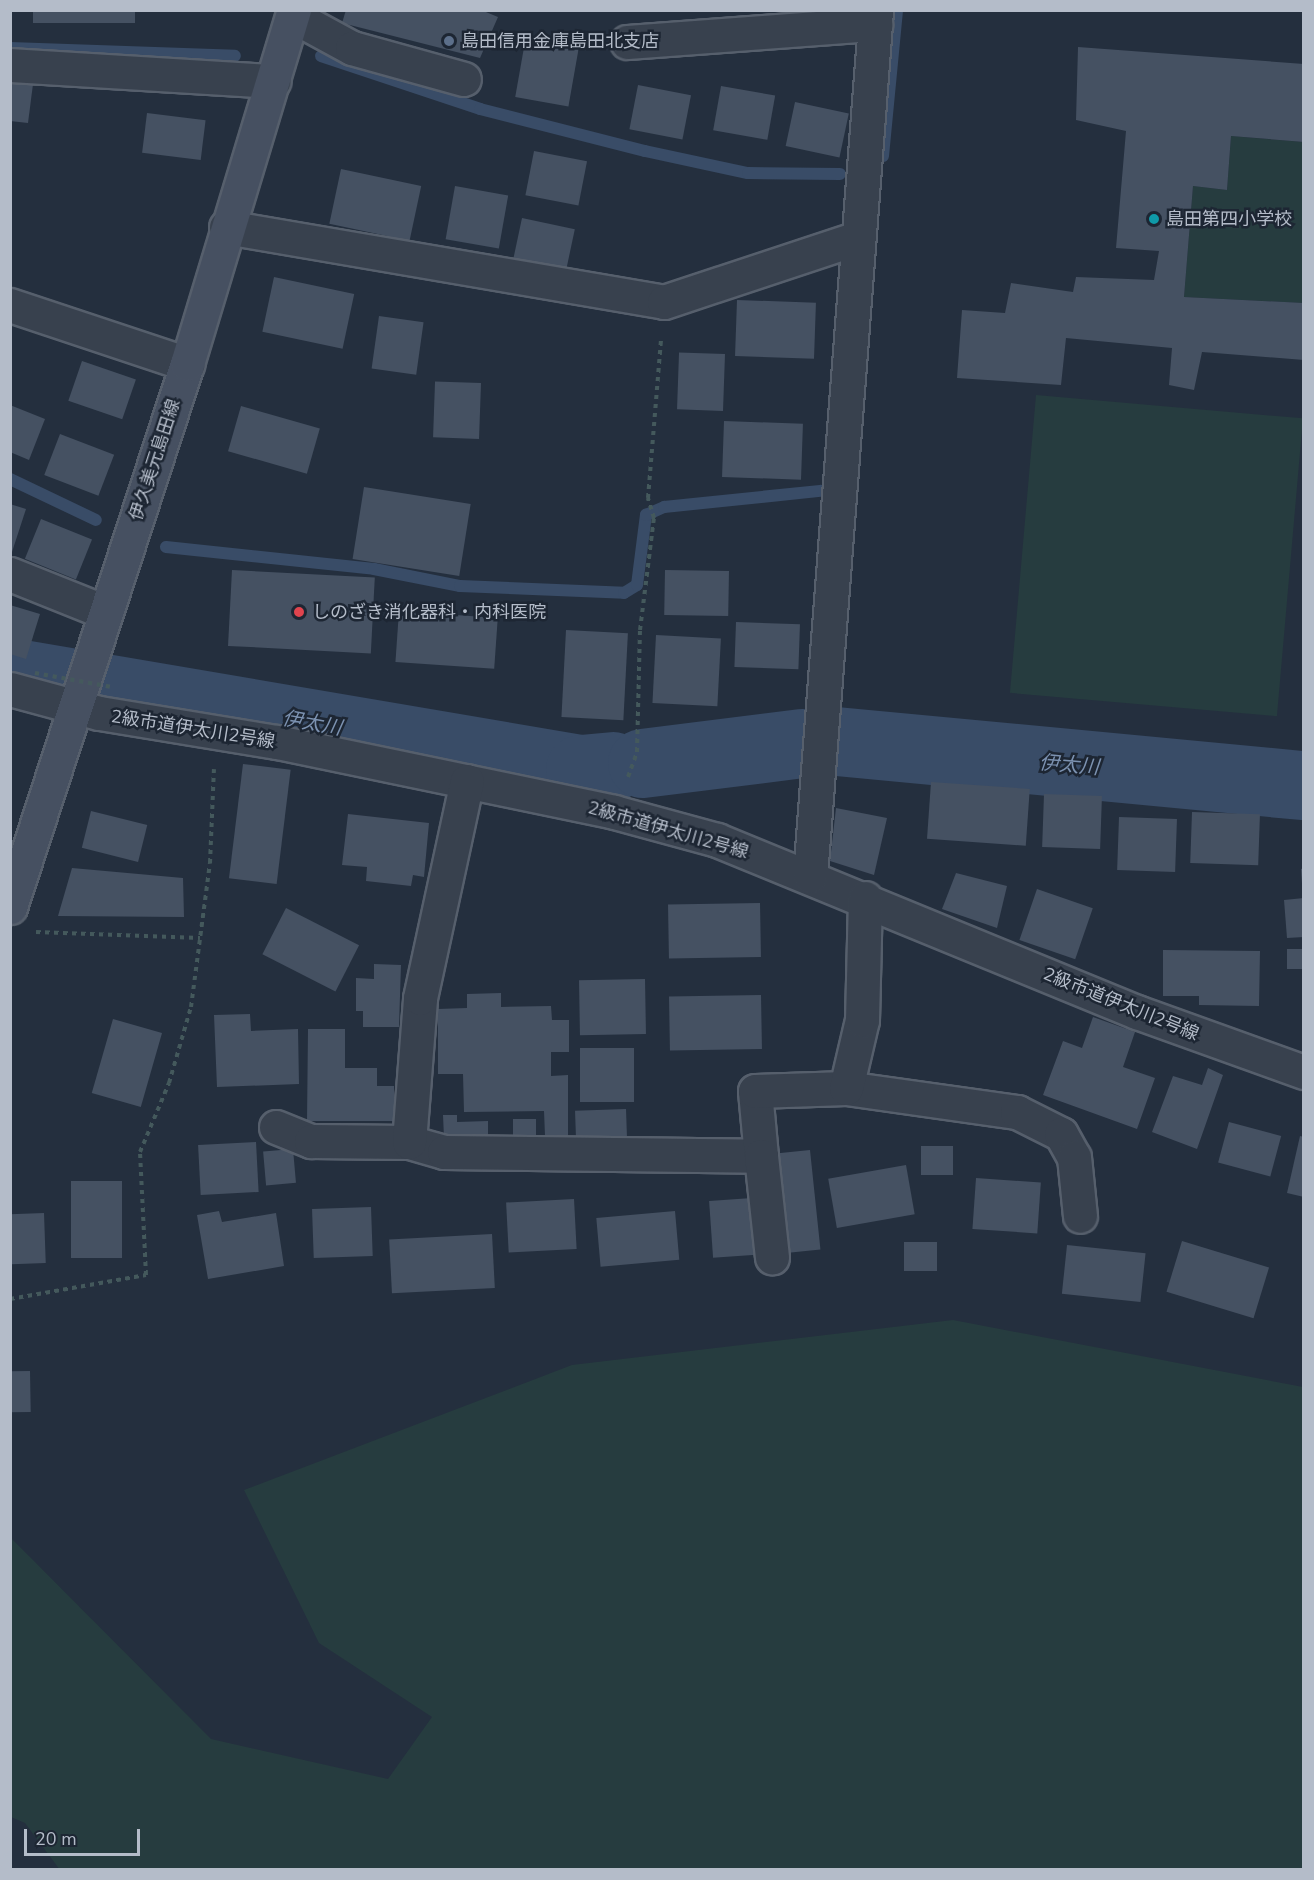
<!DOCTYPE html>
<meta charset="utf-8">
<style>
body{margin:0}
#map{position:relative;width:1314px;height:1880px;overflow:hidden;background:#242f3e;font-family:"Nunito Sans","Noto Sans JP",sans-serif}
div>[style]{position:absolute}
.green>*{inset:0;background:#263c3f;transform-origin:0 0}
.stream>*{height:12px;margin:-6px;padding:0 6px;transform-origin:6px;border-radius:6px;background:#394c67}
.river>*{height:69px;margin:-34.5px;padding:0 34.5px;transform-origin:34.5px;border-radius:34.5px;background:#394c67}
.building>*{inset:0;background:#455162;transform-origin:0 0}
.path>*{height:4px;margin-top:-2px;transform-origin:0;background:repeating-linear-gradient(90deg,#44595c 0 4.5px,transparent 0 9px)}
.roads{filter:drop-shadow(2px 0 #565f6c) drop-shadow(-2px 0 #565f6c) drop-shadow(0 2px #565f6c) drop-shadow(0 -2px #565f6c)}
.street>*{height:33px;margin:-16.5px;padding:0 16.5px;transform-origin:16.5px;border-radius:16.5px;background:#38414e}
.secondary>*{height:33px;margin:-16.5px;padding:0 16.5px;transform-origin:16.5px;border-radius:16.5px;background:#465061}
.path-bridge>*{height:4px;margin-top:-2px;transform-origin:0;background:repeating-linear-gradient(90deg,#44595c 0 4.5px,transparent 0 9px)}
.dots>*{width:16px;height:16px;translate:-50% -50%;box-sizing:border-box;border:3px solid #1d2633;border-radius:50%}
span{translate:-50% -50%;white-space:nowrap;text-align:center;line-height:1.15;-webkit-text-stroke:5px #1d2633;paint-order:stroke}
.poi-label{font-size:18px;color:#b4bcc9}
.left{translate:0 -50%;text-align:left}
.street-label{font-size:18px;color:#b4bcc9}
.water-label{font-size:20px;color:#7c92b1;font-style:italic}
.frame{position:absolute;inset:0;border:12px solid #b4bcc9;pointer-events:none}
.scale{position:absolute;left:24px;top:1829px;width:116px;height:27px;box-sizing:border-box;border:3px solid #b4bcc9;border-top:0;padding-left:8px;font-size:18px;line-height:21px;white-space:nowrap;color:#b4bcc9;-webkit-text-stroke:4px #1d2633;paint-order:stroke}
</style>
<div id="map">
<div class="green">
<i style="clip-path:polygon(1231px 136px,1303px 142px,1303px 303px,1184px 297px,1193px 186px,1227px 190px)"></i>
<i style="left:1036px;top:395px;width:268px;height:299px;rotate:5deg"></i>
<i style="clip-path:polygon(953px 1320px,1303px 1387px,1303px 1869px,60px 1870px,25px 1823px,11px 1817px,11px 1538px,211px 1739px,388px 1779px,432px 1717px,319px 1643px,244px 1490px,572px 1365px)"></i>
</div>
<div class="stream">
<i style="left:10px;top:48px;width:225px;rotate:2deg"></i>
<i style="left:321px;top:56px;width:168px;rotate:18.4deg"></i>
<i style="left:480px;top:109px;width:170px;rotate:14.3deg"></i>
<i style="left:645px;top:151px;width:105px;rotate:12.1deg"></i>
<i style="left:748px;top:173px;width:92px;rotate:0.6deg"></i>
<i style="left:883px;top:156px;width:147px;rotate:-84.5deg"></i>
<i style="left:10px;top:479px;width:95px;rotate:25.5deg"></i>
<i style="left:166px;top:547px;width:209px;rotate:6deg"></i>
<i style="left:374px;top:569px;width:88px;rotate:11.2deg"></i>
<i style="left:460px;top:586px;width:164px;rotate:2.4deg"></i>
<i style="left:624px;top:593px;width:15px;rotate:-32deg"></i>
<i style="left:637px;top:585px;width:71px;rotate:-82.7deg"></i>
<i style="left:646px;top:515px;width:20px;rotate:-24deg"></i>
<i style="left:664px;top:507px;width:157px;rotate:-5.9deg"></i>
</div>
<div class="river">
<i style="left:10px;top:672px;width:578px;rotate:9.66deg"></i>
<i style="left:580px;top:769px;width:33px;rotate:-5deg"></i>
<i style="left:836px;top:741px;width:470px;rotate:5.4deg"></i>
<i style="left:642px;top:763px;width:161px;rotate:-7.1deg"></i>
</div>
<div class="building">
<i style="left:33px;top:10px;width:102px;height:13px"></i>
<i style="clip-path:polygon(346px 10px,481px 10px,498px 17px,480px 58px,342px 23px)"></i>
<i style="left:526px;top:36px;width:54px;height:62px;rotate:10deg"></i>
<i style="clip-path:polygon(1078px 47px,1304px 64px,1304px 142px,1231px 136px,1227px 190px,1193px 186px,1184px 297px,1304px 303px,1304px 360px,1202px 352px,1194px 390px,1169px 385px,1172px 348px,1066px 338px,1061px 385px,957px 378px,962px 310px,1005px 313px,1011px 283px,1073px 292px,1076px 277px,1154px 280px,1159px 251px,1116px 248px,1126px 131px,1076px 120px)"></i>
<i style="clip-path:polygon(10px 82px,33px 84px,28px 123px,10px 121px)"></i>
<i style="left:638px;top:85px;width:54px;height:45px;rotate:11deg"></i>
<i style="left:721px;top:86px;width:55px;height:45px;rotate:10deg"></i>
<i style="left:795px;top:102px;width:55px;height:45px;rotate:12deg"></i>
<i style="left:147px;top:113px;width:59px;height:40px;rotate:7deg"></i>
<i style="left:534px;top:151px;width:54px;height:45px;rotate:11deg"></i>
<i style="left:341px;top:169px;width:82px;height:56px;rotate:12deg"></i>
<i style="left:455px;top:186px;width:54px;height:54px;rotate:10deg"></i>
<i style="left:522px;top:218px;width:54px;height:45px;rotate:12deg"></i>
<i style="left:274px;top:277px;width:82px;height:56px;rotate:12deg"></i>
<i style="left:737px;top:300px;width:79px;height:56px;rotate:2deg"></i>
<i style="left:379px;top:316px;width:45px;height:53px;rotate:8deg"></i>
<i style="left:725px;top:354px;width:57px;height:46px;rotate:92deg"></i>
<i style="left:82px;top:361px;width:57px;height:42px;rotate:19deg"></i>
<i style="left:481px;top:383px;width:56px;height:46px;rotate:92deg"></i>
<i style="clip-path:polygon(10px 405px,45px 419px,29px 460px,10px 452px)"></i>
<i style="left:241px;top:406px;width:82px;height:47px;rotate:16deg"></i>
<i style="left:724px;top:421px;width:79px;height:56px;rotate:2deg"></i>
<i style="left:60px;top:434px;width:58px;height:44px;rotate:21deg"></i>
<i style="left:364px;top:487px;width:108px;height:73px;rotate:9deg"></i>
<i style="clip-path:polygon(10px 504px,26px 509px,11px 555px,10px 555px)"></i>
<i style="left:41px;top:519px;width:55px;height:43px;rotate:22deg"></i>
<i style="left:232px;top:570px;width:143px;height:76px;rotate:3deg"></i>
<i style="left:665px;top:570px;width:64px;height:45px;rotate:1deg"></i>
<i style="clip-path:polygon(10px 605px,40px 614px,26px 659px,10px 654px)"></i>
<i style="left:399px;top:611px;width:99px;height:51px;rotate:4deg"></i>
<i style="left:736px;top:622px;width:64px;height:45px;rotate:2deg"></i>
<i style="left:566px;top:630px;width:62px;height:87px;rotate:3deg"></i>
<i style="left:656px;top:635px;width:65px;height:68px;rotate:3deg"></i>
<i style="left:243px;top:764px;width:48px;height:115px;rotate:7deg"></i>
<i style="left:931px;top:782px;width:99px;height:57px;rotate:4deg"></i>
<i style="left:1044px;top:794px;width:58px;height:53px;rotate:2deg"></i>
<i style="clip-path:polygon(836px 808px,887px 818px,874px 875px,830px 861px)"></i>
<i style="left:91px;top:811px;width:58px;height:38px;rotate:14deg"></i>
<i style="left:1192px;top:812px;width:68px;height:51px;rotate:2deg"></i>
<i style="clip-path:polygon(348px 814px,429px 823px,424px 877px,413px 875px,411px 886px,366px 881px,367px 867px,342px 865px)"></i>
<i style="left:1119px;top:817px;width:58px;height:53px;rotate:2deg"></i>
<i style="clip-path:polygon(72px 868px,183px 878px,184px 917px,58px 916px)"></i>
<i style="clip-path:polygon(1304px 868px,1304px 884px,1302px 884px,1301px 869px)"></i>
<i style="clip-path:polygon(956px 873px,1007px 886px,997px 928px,942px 909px)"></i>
<i style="left:1037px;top:889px;width:59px;height:54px;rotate:19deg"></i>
<i style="clip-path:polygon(1304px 898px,1304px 937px,1287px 938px,1284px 900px)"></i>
<i style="left:760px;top:903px;width:54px;height:92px;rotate:89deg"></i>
<i style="left:286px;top:908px;width:82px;height:52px;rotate:27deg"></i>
<i style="left:1287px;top:949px;width:17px;height:20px"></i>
<i style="clip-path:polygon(1163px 950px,1260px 951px,1259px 1006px,1199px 1005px,1199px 996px,1163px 996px)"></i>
<i style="clip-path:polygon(374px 964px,401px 965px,399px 1027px,363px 1027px,363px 1011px,356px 1011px,356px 978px,374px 979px)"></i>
<i style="left:645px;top:979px;width:55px;height:66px;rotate:89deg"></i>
<i style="clip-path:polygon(501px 993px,501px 1007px,551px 1006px,552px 1020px,569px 1020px,569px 1052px,551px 1052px,551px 1076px,568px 1075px,568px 1136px,545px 1136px,544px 1111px,464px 1112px,463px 1074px,438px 1074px,438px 1009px,467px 1008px,467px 994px)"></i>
<i style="left:761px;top:995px;width:54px;height:92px;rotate:89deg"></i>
<i style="clip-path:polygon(250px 1014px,251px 1031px,298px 1029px,299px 1084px,217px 1087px,214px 1015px)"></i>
<i style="clip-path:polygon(1093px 1017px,1135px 1032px,1123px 1067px,1155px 1078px,1137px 1129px,1043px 1095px,1063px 1041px,1082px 1048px)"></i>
<i style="left:113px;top:1019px;width:51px;height:77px;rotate:16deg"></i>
<i style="clip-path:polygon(308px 1029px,345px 1029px,345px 1068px,377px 1068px,377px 1086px,394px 1086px,394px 1121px,307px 1121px)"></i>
<i style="left:634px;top:1048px;width:54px;height:54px;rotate:90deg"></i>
<i style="clip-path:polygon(1208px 1068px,1223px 1075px,1197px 1149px,1152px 1132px,1173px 1076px,1202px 1085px)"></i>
<i style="left:626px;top:1109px;width:29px;height:51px;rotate:88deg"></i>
<i style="clip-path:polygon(443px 1115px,457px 1115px,457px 1122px,488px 1121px,488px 1137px,444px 1138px)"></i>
<i style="left:536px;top:1119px;width:18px;height:23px;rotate:90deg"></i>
<i style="left:1229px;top:1122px;width:54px;height:42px;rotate:15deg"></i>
<i style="clip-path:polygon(1300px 1136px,1304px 1137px,1304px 1197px,1287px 1193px)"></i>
<i style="left:256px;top:1142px;width:50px;height:58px;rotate:87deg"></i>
<i style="left:921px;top:1146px;width:32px;height:29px"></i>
<i style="left:293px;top:1149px;width:34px;height:30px;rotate:85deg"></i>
<i style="left:810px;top:1150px;width:100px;height:37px;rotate:84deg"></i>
<i style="left:906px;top:1165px;width:50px;height:79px;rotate:80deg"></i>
<i style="left:976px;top:1178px;width:65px;height:51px;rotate:4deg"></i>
<i style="left:71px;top:1181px;width:51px;height:77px"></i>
<i style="left:752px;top:1198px;width:57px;height:43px;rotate:86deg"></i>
<i style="left:574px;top:1199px;width:50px;height:68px;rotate:87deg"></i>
<i style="left:371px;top:1207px;width:49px;height:59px;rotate:88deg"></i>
<i style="clip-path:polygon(219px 1211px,222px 1222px,276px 1213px,284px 1266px,208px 1279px,197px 1215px)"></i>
<i style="left:675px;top:1211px;width:49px;height:79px;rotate:85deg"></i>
<i style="left:44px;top:1213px;width:50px;height:34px;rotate:88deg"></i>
<i style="left:492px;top:1234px;width:54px;height:103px;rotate:87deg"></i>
<i style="left:1182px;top:1241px;width:91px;height:53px;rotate:17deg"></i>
<i style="left:904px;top:1242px;width:33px;height:29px"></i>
<i style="left:1067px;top:1245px;width:79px;height:49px;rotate:6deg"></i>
<i style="left:30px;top:1371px;width:41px;height:20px;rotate:89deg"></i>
</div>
<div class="path">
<i style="left:628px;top:777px;width:27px;rotate:-70deg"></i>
<i style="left:637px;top:752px;width:122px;rotate:-88.6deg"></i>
<i style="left:640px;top:630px;width:113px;rotate:-82.9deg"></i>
<i style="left:654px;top:518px;width:21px;rotate:-107deg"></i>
<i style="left:648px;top:498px;width:160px;rotate:-85.3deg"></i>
<i style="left:36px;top:932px;width:164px;rotate:2.1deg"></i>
<i style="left:10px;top:1299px;width:138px;rotate:-10deg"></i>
<i style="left:146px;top:1275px;width:123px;rotate:-92.8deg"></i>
<i style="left:140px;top:1152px;width:75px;rotate:-67.2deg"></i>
<i style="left:169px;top:1083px;width:79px;rotate:-73.9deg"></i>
<i style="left:191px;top:1007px;width:145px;rotate:-82.5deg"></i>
<i style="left:210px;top:863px;width:94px;rotate:-87.6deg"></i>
</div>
<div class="roads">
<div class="street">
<i style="left:293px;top:16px;width:67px;rotate:28.5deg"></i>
<i style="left:352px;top:48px;width:116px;rotate:15.5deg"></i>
<i style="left:627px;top:42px;width:249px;rotate:-4.2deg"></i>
<i style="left:10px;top:65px;width:264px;rotate:3.5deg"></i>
<i style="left:226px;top:227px;width:444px;rotate:9.7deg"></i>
<i style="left:664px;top:302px;width:204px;rotate:-18.3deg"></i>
<i style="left:10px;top:305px;width:187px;rotate:18.4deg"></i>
<i style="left:10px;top:574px;width:102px;rotate:21.8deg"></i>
<i style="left:10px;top:689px;width:92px;rotate:15.1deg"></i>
<i style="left:99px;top:713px;width:180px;rotate:9.3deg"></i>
<i style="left:277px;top:742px;width:344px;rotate:11.7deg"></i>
<i style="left:614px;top:812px;width:107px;rotate:15.2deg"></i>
<i style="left:717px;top:840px;width:454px;rotate:22.3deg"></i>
<i style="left:1137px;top:1012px;width:177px;rotate:19.8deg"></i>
<i style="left:810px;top:876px;width:869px;rotate:-85.64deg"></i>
<i style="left:846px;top:1088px;width:173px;rotate:8deg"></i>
<i style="left:1017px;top:1112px;width:49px;rotate:26.6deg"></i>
<i style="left:1061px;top:1134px;width:26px;rotate:61deg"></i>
<i style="left:1074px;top:1157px;width:59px;rotate:84.2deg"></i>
<i style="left:276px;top:1127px;width:38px;rotate:22deg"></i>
<i style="left:311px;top:1141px;width:98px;rotate:0.6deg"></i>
<i style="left:409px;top:1142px;width:36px;rotate:16deg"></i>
<i style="left:444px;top:1152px;width:317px;rotate:0.7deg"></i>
<i style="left:761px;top:1156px;width:65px;rotate:-95.3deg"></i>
<i style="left:755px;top:1091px;width:91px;rotate:-1.9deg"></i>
<i style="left:846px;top:1088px;width:70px;rotate:-76.8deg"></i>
<i style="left:862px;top:1020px;width:122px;rotate:-88.6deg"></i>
<i style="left:409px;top:1142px;width:144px;rotate:-85.6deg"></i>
<i style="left:420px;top:998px;width:222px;rotate:-77.8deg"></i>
<i style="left:761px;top:1156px;width:102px;rotate:83.8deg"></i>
</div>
<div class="secondary">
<i style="left:10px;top:907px;width:571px;rotate:-71.95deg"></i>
<i style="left:187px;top:364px;width:370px;rotate:-73.2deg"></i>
</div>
</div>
<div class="path-bridge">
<i style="left:35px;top:673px;width:78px;rotate:10.3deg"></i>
</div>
<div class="dots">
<i style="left:449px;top:41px;background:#5c6f8a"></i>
<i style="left:1154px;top:219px;background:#0f9aa8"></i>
<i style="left:299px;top:612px;background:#e0444e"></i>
</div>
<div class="poi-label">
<span class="left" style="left:461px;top:41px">島田信用金庫島田北支店</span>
<span class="left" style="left:1166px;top:219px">島田第四小学校</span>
<span class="left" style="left:312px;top:612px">しのざき消化器科・内科医院</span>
</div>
<div class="street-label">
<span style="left:155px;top:460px;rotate:-72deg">伊久美元島田線</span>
<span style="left:193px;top:729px;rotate:9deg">2級市道伊太川2号線</span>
<span style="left:668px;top:830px;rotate:16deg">2級市道伊太川2号線</span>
<span style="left:1121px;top:1004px;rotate:22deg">2級市道伊太川2号線</span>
</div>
<div class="water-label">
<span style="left:312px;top:723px;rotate:10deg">伊太川</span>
<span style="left:1069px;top:765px;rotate:5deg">伊太川</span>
</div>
<div class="frame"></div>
<div class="scale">20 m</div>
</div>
